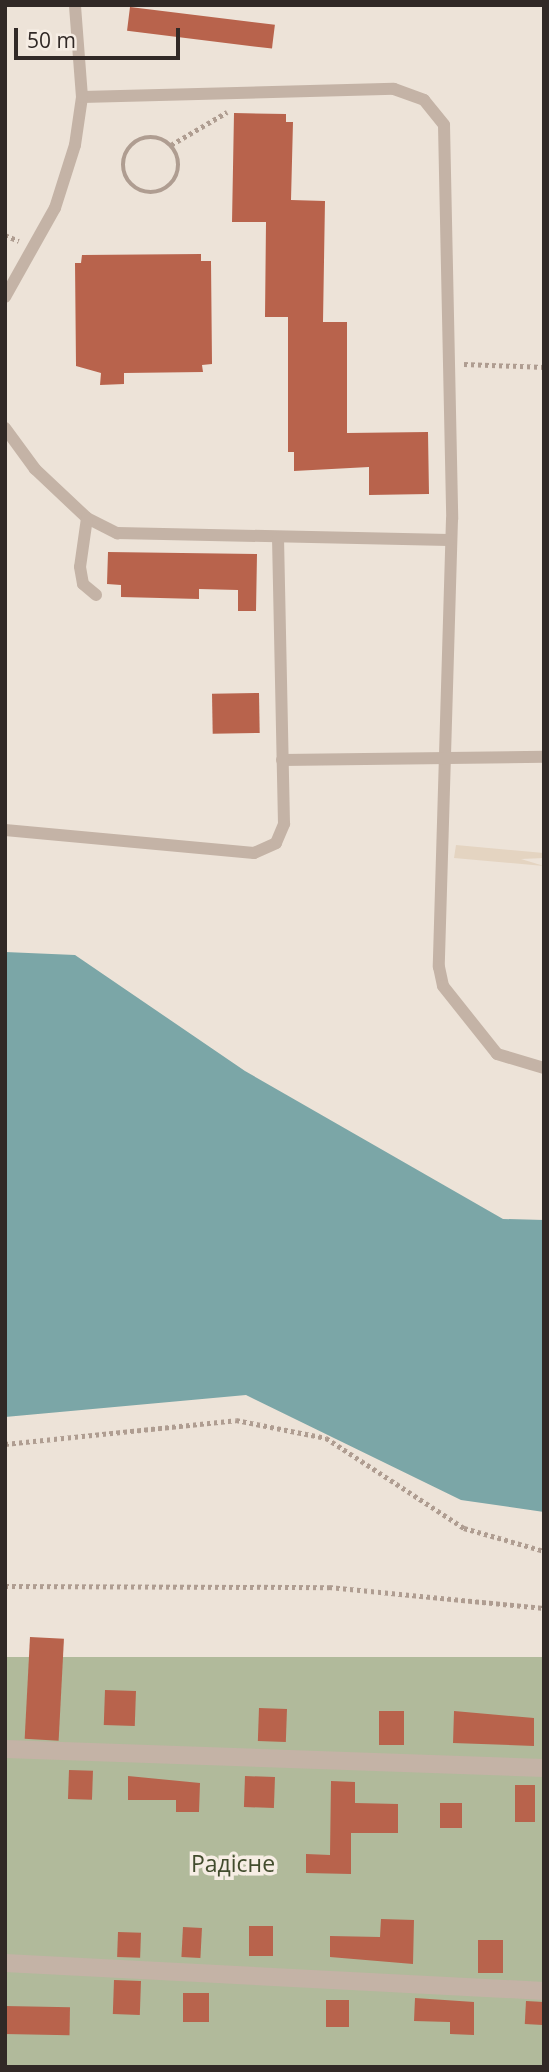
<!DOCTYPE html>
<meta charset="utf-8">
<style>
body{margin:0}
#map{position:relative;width:549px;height:2072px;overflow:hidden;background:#ede3d8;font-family:"Open Sans",sans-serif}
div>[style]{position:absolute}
.green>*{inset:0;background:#b1ba9b;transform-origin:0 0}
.plaza>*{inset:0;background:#e4d4c1}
.water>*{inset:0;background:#7ba6a7}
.building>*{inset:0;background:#b8634c;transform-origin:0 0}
.path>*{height:4.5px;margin-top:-2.25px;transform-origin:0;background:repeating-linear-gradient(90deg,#af9d91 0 3.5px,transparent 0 7px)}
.path>.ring{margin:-2.25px;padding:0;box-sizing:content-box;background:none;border:4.5px solid #af9d91;border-radius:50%}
.service>*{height:12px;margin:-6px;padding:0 6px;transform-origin:6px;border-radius:6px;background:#c4b3a6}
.minor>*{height:18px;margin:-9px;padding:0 9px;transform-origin:9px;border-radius:9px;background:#c4b3a6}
span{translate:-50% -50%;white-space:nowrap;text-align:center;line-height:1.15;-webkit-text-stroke:7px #f6ede4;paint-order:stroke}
.park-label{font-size:23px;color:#424c2d}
.frame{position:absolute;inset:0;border:7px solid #312926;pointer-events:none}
.scale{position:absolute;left:14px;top:28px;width:166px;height:32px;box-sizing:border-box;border:4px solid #312926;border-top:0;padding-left:9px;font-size:21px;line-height:24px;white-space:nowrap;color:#312926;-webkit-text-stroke:5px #f6ede4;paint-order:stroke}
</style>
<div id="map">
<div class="green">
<i style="left:5px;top:1657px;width:539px;height:410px"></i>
</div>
<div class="plaza">
<i style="clip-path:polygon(456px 845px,544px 853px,544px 858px,521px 859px,544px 866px,454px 858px)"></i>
</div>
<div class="water">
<i style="clip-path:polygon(5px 952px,75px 955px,245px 1071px,503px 1219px,544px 1220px,544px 1512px,461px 1500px,246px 1395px,5px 1417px)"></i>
</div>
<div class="building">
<i style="left:130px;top:7px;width:146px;height:24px;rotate:7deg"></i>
<i style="clip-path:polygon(234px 113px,286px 114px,286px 122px,293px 122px,291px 200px,325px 201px,323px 322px,347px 322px,347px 433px,428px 432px,429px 494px,369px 495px,369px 467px,294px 471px,294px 452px,288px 452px,288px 317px,265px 317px,266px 222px,232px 222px)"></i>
<i style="clip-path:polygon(201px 254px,201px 261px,211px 261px,212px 364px,202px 365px,203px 372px,124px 373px,124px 384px,100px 385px,101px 373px,76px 366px,75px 263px,81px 263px,82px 255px)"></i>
<i style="clip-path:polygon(108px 552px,257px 554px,256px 611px,238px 611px,238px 590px,199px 589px,199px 599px,121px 597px,121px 585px,107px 584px)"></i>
<i style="left:259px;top:693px;width:40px;height:47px;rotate:89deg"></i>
<i style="left:30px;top:1637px;width:34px;height:102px;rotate:3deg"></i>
<i style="left:105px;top:1690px;width:31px;height:35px;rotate:2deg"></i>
<i style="left:259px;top:1708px;width:28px;height:33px;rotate:2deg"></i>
<i style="left:379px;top:1711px;width:25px;height:34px"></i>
<i style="clip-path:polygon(454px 1711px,534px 1718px,534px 1746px,453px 1743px)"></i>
<i style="left:69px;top:1770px;width:24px;height:29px;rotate:2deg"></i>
<i style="clip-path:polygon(128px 1776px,200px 1783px,199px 1812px,176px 1812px,176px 1800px,128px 1800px)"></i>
<i style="left:245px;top:1776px;width:30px;height:31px;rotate:2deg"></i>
<i style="clip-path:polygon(331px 1781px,355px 1782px,355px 1803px,398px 1804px,398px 1833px,351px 1833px,351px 1874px,306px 1873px,306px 1854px,330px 1855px)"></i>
<i style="left:515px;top:1785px;width:20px;height:37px"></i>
<i style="left:440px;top:1803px;width:22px;height:25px"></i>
<i style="clip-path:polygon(381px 1919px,414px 1920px,413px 1964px,330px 1957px,330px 1936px,380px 1937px)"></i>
<i style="left:249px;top:1926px;width:24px;height:30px"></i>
<i style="left:183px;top:1927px;width:19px;height:30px;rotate:3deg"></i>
<i style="left:118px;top:1932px;width:23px;height:25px;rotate:2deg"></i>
<i style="left:478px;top:1940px;width:25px;height:33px"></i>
<i style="left:114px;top:1980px;width:27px;height:34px;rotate:2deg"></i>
<i style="left:183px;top:1993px;width:26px;height:29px"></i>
<i style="clip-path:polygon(415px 1998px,474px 2002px,474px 2035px,450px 2034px,450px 2022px,414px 2021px)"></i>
<i style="left:326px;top:2000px;width:23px;height:27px"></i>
<i style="left:526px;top:2001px;width:18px;height:23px;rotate:3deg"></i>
<i style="left:5px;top:2006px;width:65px;height:28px;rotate:1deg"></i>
</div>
<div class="path">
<i class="ring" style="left:123px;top:137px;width:51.5px;height:51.5px"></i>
<i style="left:171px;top:145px;width:65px;rotate:-30.5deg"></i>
<i style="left:5px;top:235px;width:15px;rotate:23deg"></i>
<i style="left:464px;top:364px;width:80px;rotate:2.1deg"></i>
<i style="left:5px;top:1444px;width:232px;rotate:-5.9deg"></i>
<i style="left:236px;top:1420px;width:92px;rotate:11.3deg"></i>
<i style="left:326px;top:1438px;width:165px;rotate:33.1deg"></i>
<i style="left:464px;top:1528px;width:83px;rotate:16deg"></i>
<i style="left:5px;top:1586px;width:324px;rotate:0.2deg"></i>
<i style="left:329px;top:1587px;width:216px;rotate:5.6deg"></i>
</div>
<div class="service">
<i style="left:82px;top:97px;width:312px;rotate:-1.5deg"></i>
<i style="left:394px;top:89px;width:32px;rotate:20deg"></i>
<i style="left:424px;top:100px;width:32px;rotate:51deg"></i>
<i style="left:444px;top:125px;width:394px;rotate:88.8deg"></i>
<i style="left:452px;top:519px;width:448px;rotate:91.7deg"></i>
<i style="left:439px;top:967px;width:19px;rotate:78deg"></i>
<i style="left:443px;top:986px;width:87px;rotate:51.5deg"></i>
<i style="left:497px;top:1054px;width:49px;rotate:16.6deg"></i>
<i style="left:5px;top:297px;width:102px;rotate:-60.7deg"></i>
<i style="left:55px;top:208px;width:66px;rotate:-72.4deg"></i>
<i style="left:75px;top:145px;width:49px;rotate:-81.7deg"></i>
<i style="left:82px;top:97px;width:92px;rotate:-94.4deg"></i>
<i style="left:5px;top:428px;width:51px;rotate:53.8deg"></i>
<i style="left:35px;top:469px;width:71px;rotate:43.3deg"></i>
<i style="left:87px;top:518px;width:34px;rotate:27deg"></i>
<i style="left:117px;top:533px;width:332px;rotate:1.2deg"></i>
<i style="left:87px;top:518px;width:49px;rotate:98.1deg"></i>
<i style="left:80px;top:567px;width:17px;rotate:80deg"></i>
<i style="left:83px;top:584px;width:17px;rotate:40deg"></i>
<i style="left:282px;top:760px;width:262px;rotate:-0.7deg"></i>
<i style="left:5px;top:830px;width:250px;rotate:5.3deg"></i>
<i style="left:254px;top:853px;width:24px;rotate:-24deg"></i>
<i style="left:276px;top:843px;width:21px;rotate:-67deg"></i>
<i style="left:284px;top:824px;width:286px;rotate:-91.2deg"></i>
</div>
<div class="minor">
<i style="left:5px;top:1749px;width:539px;rotate:2.02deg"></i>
<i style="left:5px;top:1963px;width:540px;rotate:2.97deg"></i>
</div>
<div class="park-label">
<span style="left:233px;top:1863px">Радісне</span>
</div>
<div class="frame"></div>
<div class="scale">50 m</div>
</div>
